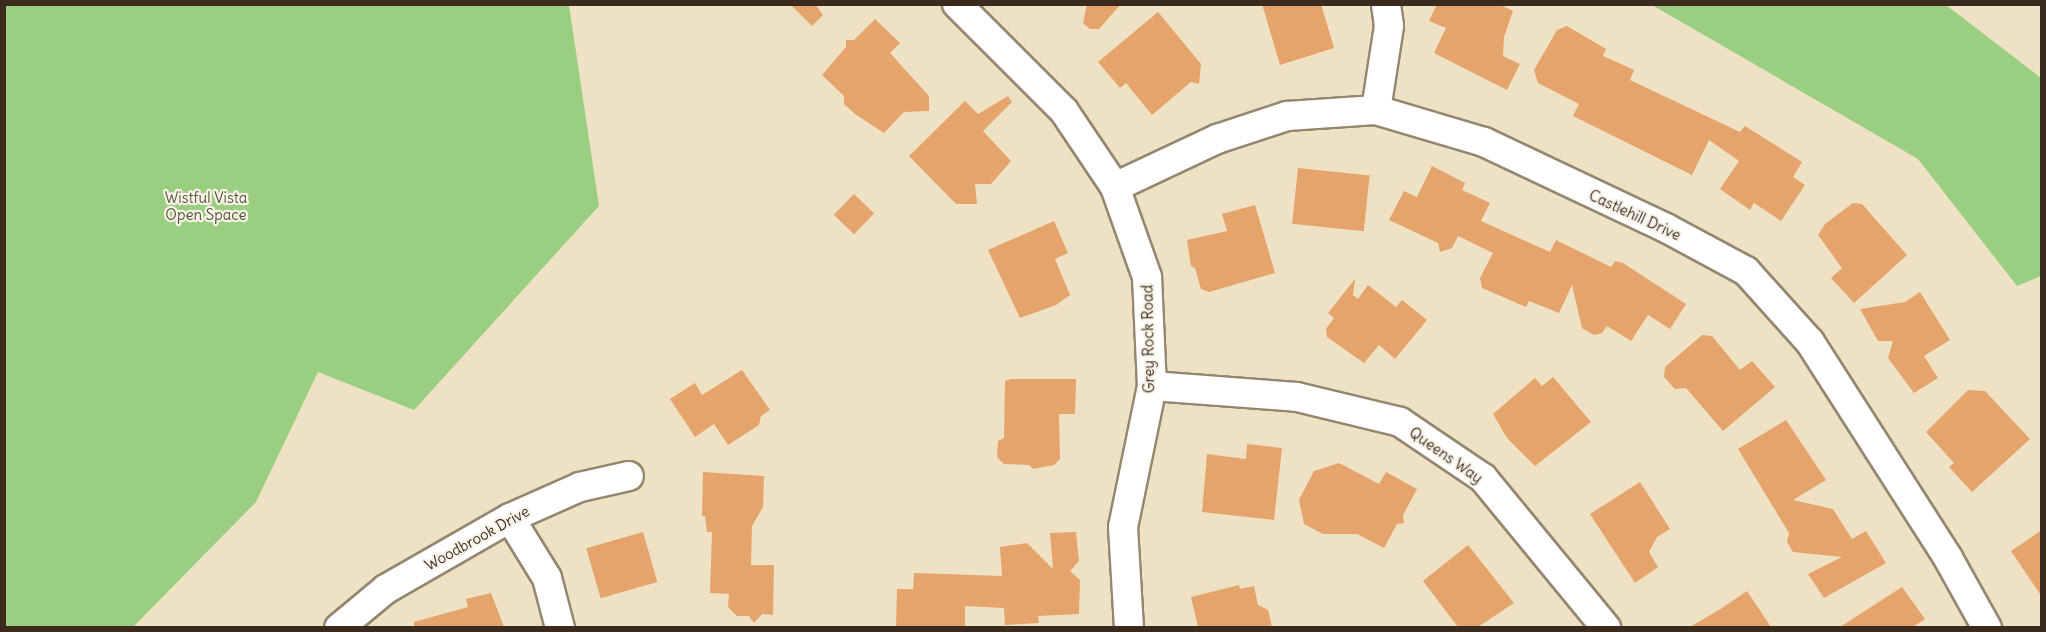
<!DOCTYPE html>
<style>
body{margin:0}
#map{position:relative;width:2046px;height:632px;overflow:hidden;background:#efe2c4;font-family:Delius,sans-serif}
div>[style]{position:absolute}
.green>*{inset:0;background:#9acf81}
.building>*{inset:0;background:#e4a46c;transform-origin:0 0}
.roads{filter:drop-shadow(2px 0 #958671) drop-shadow(-2px 0 #958671) drop-shadow(0 2px #958671) drop-shadow(0 -2px #958671)}
.minor>*{height:28px;margin:-14px;padding:0 14px;transform-origin:14px;border-radius:14px;background:#fff}
span{translate:-50% -50%;white-space:nowrap;text-align:center;line-height:1.15;-webkit-text-stroke:4.5px #f7f3e8;paint-order:stroke}
.park-label{font-size:15px;color:#535337}
.street-label{font-size:15px;color:#3b2a1e}
.frame{position:absolute;inset:0;border:6px solid #3b2a1e;pointer-events:none}
</style>
<div id="map">
<div class="green">
<i style="clip-path:polygon(4px 5px,569px 5px,599px 206px,414px 410px,318px 372px,256px 502px,133px 627px,5px 627px)"></i>
<i style="clip-path:polygon(1652px 5px,1946px 5px,2041px 78px,2041px 276px,2017px 286px,1918px 159px)"></i>
</div>
<div class="building">
<i style="clip-path:polygon(790px 4px,815px 4px,823px 15px,812px 26px)"></i>
<i style="clip-path:polygon(1087px 4px,1121px 4px,1099px 29px,1090px 29px,1083px 23px)"></i>
<i style="clip-path:polygon(1262px 4px,1321px 4px,1334px 48px,1280px 65px)"></i>
<i style="clip-path:polygon(1437px 4px,1499px 4px,1513px 11px,1504px 37px,1503px 56px,1520px 64px,1507px 90px,1434px 53px,1446px 28px,1429px 21px)"></i>
<i style="clip-path:polygon(1158px 12px,1201px 64px,1199px 84px,1191px 82px,1152px 115px,1126px 83px,1120px 88px,1098px 62px)"></i>
<i style="clip-path:polygon(875px 19px,900px 43px,890px 53px,929px 96px,929px 111px,904px 112px,884px 133px,855px 114px,844px 104px,844px 96px,822px 75px,846px 47px,846px 40px,854px 40px)"></i>
<i style="clip-path:polygon(1567px 26px,1606px 49px,1603px 56px,1634px 70px,1630px 80px,1740px 132px,1745px 126px,1802px 162px,1793px 177px,1805px 185px,1781px 221px,1754px 203px,1750px 210px,1720px 189px,1739px 161px,1709px 140px,1692px 175px,1573px 116px,1579px 104px,1538px 83px,1534px 70px,1557px 30px)"></i>
<i style="clip-path:polygon(1008px 96px,1012px 102px,983px 131px,1011px 161px,991px 184px,975px 184px,977px 204px,956px 204px,909px 156px,965px 101px,978px 114px)"></i>
<i style="clip-path:polygon(1432px 166px,1465px 183px,1462px 190px,1490px 203px,1481px 221px,1550px 252px,1556px 240px,1611px 267px,1615px 261px,1623px 263px,1686px 304px,1670px 329px,1648px 315px,1631px 341px,1607px 326px,1602px 333px,1594px 335px,1582px 328px,1572px 285px,1559px 313px,1529px 301px,1526px 307px,1482px 288px,1480px 278px,1493px 253px,1458px 236px,1452px 248px,1440px 252px,1438px 243px,1389px 220px,1404px 191px,1417px 197px)"></i>
<i style="left:1298px;top:168px;width:72px;height:56px;rotate:6deg"></i>
<i style="left:854px;top:194px;width:28px;height:29px;rotate:44deg"></i>
<i style="clip-path:polygon(1853px 203px,1862px 204px,1907px 255px,1854px 303px,1831px 278px,1842px 268px,1818px 235px,1825px 224px)"></i>
<i style="clip-path:polygon(1255px 205px,1275px 273px,1209px 292px,1201px 289px,1195px 268px,1191px 266px,1187px 240px,1227px 231px,1222px 214px)"></i>
<i style="clip-path:polygon(1054px 221px,1068px 253px,1055px 259px,1070px 295px,1056px 305px,1020px 318px,988px 250px)"></i>
<i style="clip-path:polygon(1355px 279px,1353px 295px,1358px 299px,1368px 285px,1396px 307px,1402px 300px,1427px 320px,1395px 359px,1379px 345px,1364px 363px,1327px 337px,1326px 329px,1334px 318px,1328px 313px)"></i>
<i style="clip-path:polygon(1920px 292px,1950px 340px,1924px 356px,1938px 378px,1914px 393px,1888px 358px,1893px 341px,1878px 341px,1860px 309px,1905px 302px)"></i>
<i style="clip-path:polygon(1702px 335px,1712px 336px,1740px 370px,1752px 361px,1775px 387px,1723px 431px,1686px 388px,1675px 389px,1664px 377px,1665px 367px)"></i>
<i style="clip-path:polygon(742px 370px,770px 410px,761px 416px,759px 425px,728px 445px,714px 424px,695px 437px,670px 399px,695px 383px,702px 395px)"></i>
<i style="clip-path:polygon(1553px 377px,1591px 422px,1535px 466px,1507px 438px,1493px 414px,1535px 378px,1542px 386px)"></i>
<i style="clip-path:polygon(1011px 379px,1076px 379px,1075px 414px,1059px 414px,1060px 459px,1054px 465px,1033px 469px,1029px 465px,1004px 464px,997px 457px,998px 441px,1004px 438px,1005px 381px)"></i>
<i style="clip-path:polygon(1968px 390px,1985px 391px,2030px 439px,1972px 492px,1949px 467px,1954px 463px,1926px 432px)"></i>
<i style="clip-path:polygon(1786px 420px,1826px 480px,1793px 500px,1833px 509px,1852px 539px,1866px 531px,1886px 563px,1824px 598px,1808px 574px,1842px 557px,1793px 552px,1787px 542px,1789px 533px,1738px 449px)"></i>
<i style="clip-path:polygon(1247px 444px,1282px 448px,1274px 520px,1202px 512px,1207px 454px,1246px 459px)"></i>
<i style="clip-path:polygon(1339px 463px,1379px 484px,1386px 472px,1417px 489px,1403px 515px,1404px 523px,1397px 524px,1384px 548px,1357px 534px,1323px 534px,1304px 524px,1299px 500px,1314px 471px)"></i>
<i style="clip-path:polygon(703px 472px,764px 476px,763px 507px,752px 526px,751px 565px,774px 565px,773px 615px,762px 614px,754px 623px,749px 616px,737px 616px,728px 607px,729px 594px,710px 593px,712px 532px,707px 532px,705px 516px,702px 516px)"></i>
<i style="clip-path:polygon(1640px 482px,1670px 529px,1657px 537px,1649px 552px,1658px 567px,1635px 583px,1590px 514px)"></i>
<i style="clip-path:polygon(2042px 530px,2042px 597px,2011px 551px)"></i>
<i style="left:643px;top:532px;width:52px;height:59px;rotate:74deg"></i>
<i style="clip-path:polygon(1076px 532px,1079px 561px,1070px 571px,1080px 580px,1079px 614px,1038px 616px,1039px 623px,1005px 625px,1004px 608px,965px 606px,965px 627px,896px 627px,897px 589px,913px 589px,914px 573px,1002px 576px,1000px 547px,1027px 543px,1053px 569px,1050px 533px)"></i>
<i style="clip-path:polygon(1468px 545px,1514px 603px,1478px 627px,1458px 627px,1423px 581px)"></i>
<i style="clip-path:polygon(1239px 585px,1240px 589px,1254px 586px,1258px 605px,1268px 610px,1272px 627px,1198px 627px,1191px 597px)"></i>
<i style="clip-path:polygon(1902px 587px,1925px 619px,1913px 627px,1840px 627px)"></i>
<i style="clip-path:polygon(1747px 591px,1771px 627px,1690px 627px,1722px 608px)"></i>
<i style="clip-path:polygon(491px 593px,504px 627px,414px 627px,414px 622px,468px 607px,466px 599px)"></i>
</div>
<div class="roads">
<div class="minor">
<i style="left:957px;top:4px;width:151px;rotate:45deg"></i>
<i style="left:1064px;top:111px;width:92px;rotate:56.1deg"></i>
<i style="left:1115px;top:187px;width:96px;rotate:70.4deg"></i>
<i style="left:1147px;top:277px;width:109px;rotate:87.4deg"></i>
<i style="left:1152px;top:386px;width:144px;rotate:101.6deg"></i>
<i style="left:1123px;top:527px;width:101px;rotate:86.6deg"></i>
<i style="left:1376px;top:110px;width:85px;rotate:-81.2deg"></i>
<i style="left:1389px;top:26px;width:22px;rotate:-98deg"></i>
<i style="left:1115px;top:187px;width:113px;rotate:-25.2deg"></i>
<i style="left:1217px;top:139px;width:74px;rotate:-18.2deg"></i>
<i style="left:1287px;top:116px;width:89px;rotate:-3.9deg"></i>
<i style="left:1376px;top:110px;width:113px;rotate:16.5deg"></i>
<i style="left:1484px;top:142px;width:201px;rotate:25.3deg"></i>
<i style="left:1666px;top:228px;width:91px;rotate:28.3deg"></i>
<i style="left:1746px;top:271px;width:96px;rotate:48deg"></i>
<i style="left:1810px;top:342px;width:256px;rotate:57.4deg"></i>
<i style="left:1948px;top:558px;width:80px;rotate:60.9deg"></i>
<i style="left:1152px;top:386px;width:145px;rotate:4.3deg"></i>
<i style="left:1297px;top:397px;width:106px;rotate:13.6deg"></i>
<i style="left:1400px;top:422px;width:100px;rotate:34deg"></i>
<i style="left:1483px;top:478px;width:194px;rotate:50.6deg"></i>
<i style="left:510px;top:518px;width:70px;rotate:58.3deg"></i>
<i style="left:547px;top:578px;width:52px;rotate:75.4deg"></i>
<i style="left:339px;top:628px;width:61px;rotate:-39.7deg"></i>
<i style="left:386px;top:589px;width:143px;rotate:-29.8deg"></i>
<i style="left:510px;top:518px;width:77px;rotate:-23.9deg"></i>
<i style="left:580px;top:487px;width:50px;rotate:-12.7deg"></i>
</div>
</div>
<div class="park-label">
<span style="left:206px;top:206px">Wistful Vista<br>Open Space</span>
</div>
<div class="street-label">
<span style="left:1635px;top:215px;rotate:25deg">Castlehill Drive</span>
<span style="left:1148px;top:339px;rotate:-91deg">Grey Rock Road</span>
<span style="left:1446px;top:455px;rotate:35deg">Queens Way</span>
<span style="left:477px;top:538px;rotate:-29deg">Woodbrook Drive</span>
</div>
<div class="frame"></div>
</div>
